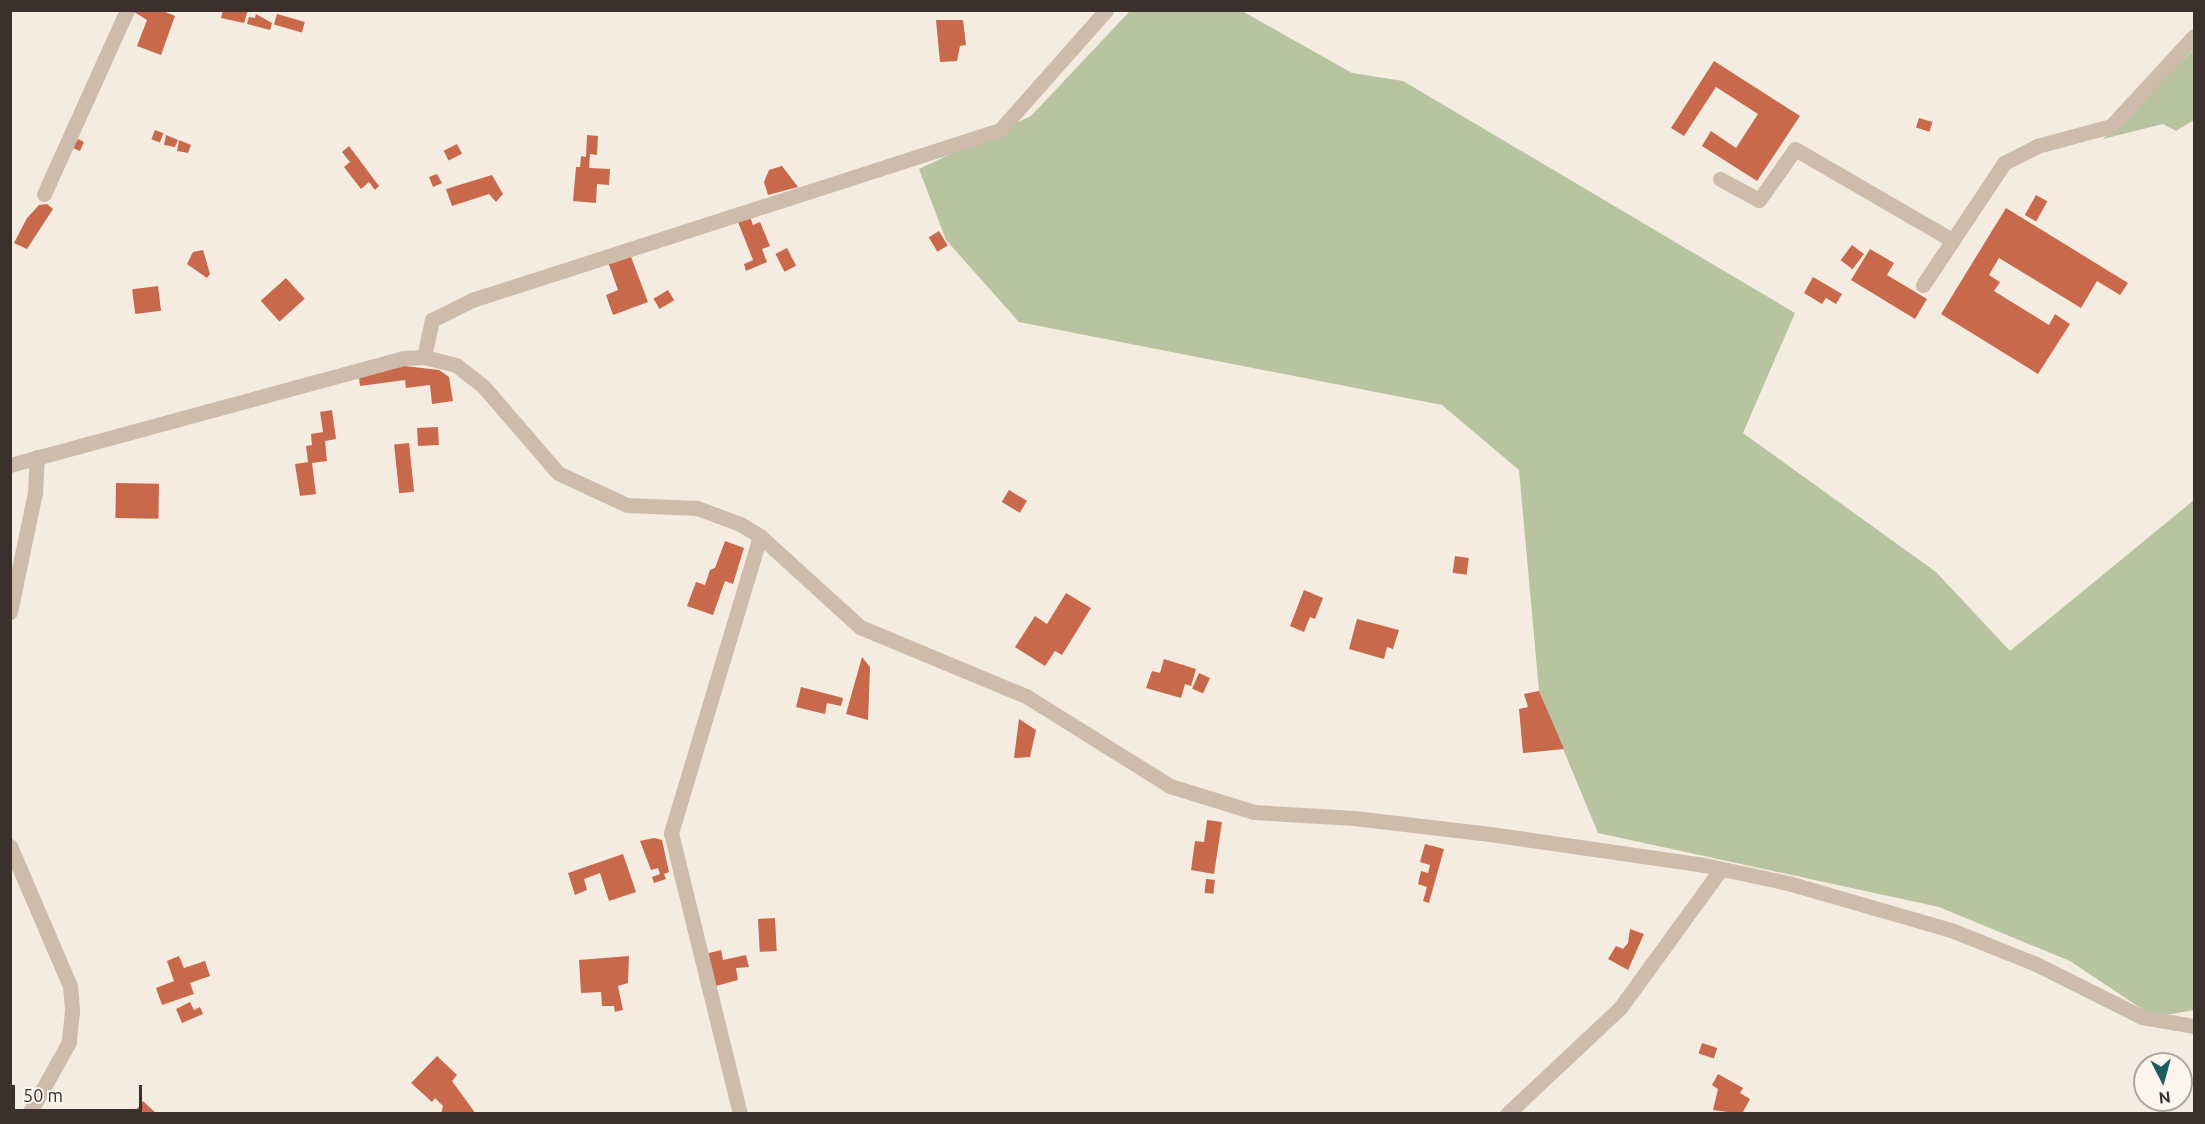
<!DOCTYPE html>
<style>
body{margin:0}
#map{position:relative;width:2205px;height:1124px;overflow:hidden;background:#f4ebe1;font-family:Ubuntu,sans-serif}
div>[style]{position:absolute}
.green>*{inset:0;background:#b8c4a0}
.building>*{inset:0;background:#c8694b;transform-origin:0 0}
.minor>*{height:15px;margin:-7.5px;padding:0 7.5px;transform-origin:7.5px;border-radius:7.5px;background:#cdbbac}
span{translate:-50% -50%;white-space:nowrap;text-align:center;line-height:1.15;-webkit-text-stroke:4.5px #fbf5ee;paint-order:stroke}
.frame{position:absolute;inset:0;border:12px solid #3b302b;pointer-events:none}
.north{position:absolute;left:2133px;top:1052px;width:60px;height:60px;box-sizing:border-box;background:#fbf5ee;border:2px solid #aea6a0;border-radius:50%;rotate:174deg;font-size:16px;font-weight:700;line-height:24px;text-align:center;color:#3b302b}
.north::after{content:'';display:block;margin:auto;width:21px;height:27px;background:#1f5a5e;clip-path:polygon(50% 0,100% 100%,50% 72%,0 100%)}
.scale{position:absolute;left:12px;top:1085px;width:130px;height:27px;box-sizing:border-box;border:3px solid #3b302b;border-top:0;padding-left:8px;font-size:18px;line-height:21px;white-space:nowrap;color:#3b302b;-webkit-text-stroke:4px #fbf5ee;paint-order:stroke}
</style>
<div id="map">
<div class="green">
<i style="clip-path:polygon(1130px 11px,1242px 11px,1352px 73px,1403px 81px,1795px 313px,1743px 433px,1936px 572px,2010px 651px,2194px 500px,2194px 1010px,2154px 1017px,2070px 961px,1939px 907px,1598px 833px,1539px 691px,1519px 470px,1442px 405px,1019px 322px,946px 240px,919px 169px,1031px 116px)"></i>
<i style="clip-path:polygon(2194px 49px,2194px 120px,2176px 131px,2163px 124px,2103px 139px)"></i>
</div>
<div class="building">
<i style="clip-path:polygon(131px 10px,161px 10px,175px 16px,161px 55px,137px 46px,147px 20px)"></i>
<i style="clip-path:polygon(223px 10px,248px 10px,244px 23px,221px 18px)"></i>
<i style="clip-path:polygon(256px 14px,272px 23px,270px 30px,247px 24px,249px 17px,255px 18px)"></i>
<i style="left:277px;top:14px;width:29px;height:11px;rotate:16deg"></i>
<i style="clip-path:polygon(936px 20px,963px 20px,966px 45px,960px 46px,957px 61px,940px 62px)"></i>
<i style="clip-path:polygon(1714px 61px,1800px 116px,1757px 181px,1702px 146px,1711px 131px,1736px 148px,1758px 114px,1716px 87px,1684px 136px,1671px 128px)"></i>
<i style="left:1919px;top:118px;width:14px;height:10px;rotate:17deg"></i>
<i style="left:155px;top:130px;width:9px;height:10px;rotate:21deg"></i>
<i style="clip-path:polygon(166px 135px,178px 140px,175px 147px,164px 145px)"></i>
<i style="clip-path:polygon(587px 135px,598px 136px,597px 155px,590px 154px,589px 168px,610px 169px,609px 185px,597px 184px,596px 203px,573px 201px,576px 167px,580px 167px,581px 156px,586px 157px)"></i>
<i style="clip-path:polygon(78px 139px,84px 142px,80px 151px,73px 148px)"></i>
<i style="clip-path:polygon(179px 140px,191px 145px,188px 153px,177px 151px)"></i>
<i style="left:457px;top:144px;width:11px;height:15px;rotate:63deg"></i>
<i style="clip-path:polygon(349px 146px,379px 186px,375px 190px,369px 182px,361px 189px,344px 167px,350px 162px,342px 152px)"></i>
<i style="clip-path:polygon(782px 166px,798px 187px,768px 195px,764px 182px,769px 170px)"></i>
<i style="clip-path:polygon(437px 174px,442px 183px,433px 187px,429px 177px)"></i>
<i style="clip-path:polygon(492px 175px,503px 194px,496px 202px,489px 194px,452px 206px,446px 189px)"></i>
<i style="left:2036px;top:195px;width:13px;height:23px;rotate:29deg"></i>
<i style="clip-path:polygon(47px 204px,53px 209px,27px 249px,14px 243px,27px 218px,39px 205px)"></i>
<i style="clip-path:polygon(2006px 208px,2128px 283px,2120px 295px,2097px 281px,2081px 308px,1999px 258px,1989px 275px,2000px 282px,1994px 291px,2049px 325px,2055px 314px,2070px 324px,2038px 374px,1941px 314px)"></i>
<i style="clip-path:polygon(750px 217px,753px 225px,760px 222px,770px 246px,762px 249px,767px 262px,746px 271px,744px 264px,753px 260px,738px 222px)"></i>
<i style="left:939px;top:231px;width:17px;height:12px;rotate:59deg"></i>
<i style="left:1852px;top:245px;width:15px;height:19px;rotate:37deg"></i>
<i style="left:787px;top:248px;width:20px;height:13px;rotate:63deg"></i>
<i style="clip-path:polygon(1870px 249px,1894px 263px,1887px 275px,1927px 299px,1915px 319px,1851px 280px)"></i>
<i style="clip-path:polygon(203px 250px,210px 274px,207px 278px,187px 264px,193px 252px)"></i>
<i style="clip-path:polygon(630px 254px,648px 302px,613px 315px,606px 295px,618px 290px,608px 262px)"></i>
<i style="clip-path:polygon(1813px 277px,1842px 294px,1836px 304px,1826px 298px,1822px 304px,1804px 293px)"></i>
<i style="left:286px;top:278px;width:28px;height:34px;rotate:48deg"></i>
<i style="left:158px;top:286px;width:25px;height:26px;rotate:83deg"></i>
<i style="left:668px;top:290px;width:12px;height:17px;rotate:59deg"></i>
<i style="clip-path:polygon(396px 365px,439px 370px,449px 377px,453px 401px,432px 404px,430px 385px,406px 388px,405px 380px,360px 386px,358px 370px)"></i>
<i style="clip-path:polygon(332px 410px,336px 439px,325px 441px,327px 461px,312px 463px,316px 494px,300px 496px,295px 464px,308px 462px,306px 446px,312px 445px,311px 434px,323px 432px,320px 412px)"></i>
<i style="left:438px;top:427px;width:18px;height:21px;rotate:87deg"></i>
<i style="left:409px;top:443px;width:49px;height:15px;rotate:84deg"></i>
<i style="left:116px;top:483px;width:43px;height:35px;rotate:1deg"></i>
<i style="left:1009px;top:490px;width:21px;height:14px;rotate:31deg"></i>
<i style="clip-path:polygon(725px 541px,744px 548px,733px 584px,725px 581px,713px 615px,687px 606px,696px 582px,705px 585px,710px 570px,715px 568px)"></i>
<i style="left:1455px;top:556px;width:14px;height:17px;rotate:8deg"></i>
<i style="clip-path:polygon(1304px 590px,1323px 598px,1315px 619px,1310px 617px,1304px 632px,1290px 626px)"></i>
<i style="clip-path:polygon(1066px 593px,1091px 608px,1062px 655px,1055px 651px,1045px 666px,1015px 647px,1035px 616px,1047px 624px)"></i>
<i style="clip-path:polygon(1357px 619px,1399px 630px,1393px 649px,1387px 647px,1384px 659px,1349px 649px)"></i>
<i style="clip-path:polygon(862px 657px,870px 667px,868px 720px,846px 714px)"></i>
<i style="clip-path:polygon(1164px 659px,1196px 669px,1191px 686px,1185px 684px,1181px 698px,1146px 688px,1152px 671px,1160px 673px)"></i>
<i style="left:1199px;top:673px;width:12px;height:17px;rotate:24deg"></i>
<i style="clip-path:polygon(801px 687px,843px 698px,841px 706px,827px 703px,825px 714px,796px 707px)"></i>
<i style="clip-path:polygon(1539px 691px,1564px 749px,1523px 753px,1519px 709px,1528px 707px,1524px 694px)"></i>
<i style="clip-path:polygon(1019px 719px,1036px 730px,1030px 757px,1014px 758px)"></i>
<i style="clip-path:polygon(1207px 820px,1222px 822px,1214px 874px,1191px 870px,1195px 841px,1204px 842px)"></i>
<i style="clip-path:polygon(654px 838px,662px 840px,669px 872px,664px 874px,666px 879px,654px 883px,652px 877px,660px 874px,658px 868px,651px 870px,640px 841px)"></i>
<i style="clip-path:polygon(1425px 844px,1444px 849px,1429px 903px,1423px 901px,1427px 887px,1418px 884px,1421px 871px,1428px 873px,1430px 865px,1420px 862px)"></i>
<i style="clip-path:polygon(623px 854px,636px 892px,609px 901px,600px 873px,584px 879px,587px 890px,575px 895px,568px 873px)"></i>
<i style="left:1206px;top:879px;width:9px;height:14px;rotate:6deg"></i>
<i style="left:775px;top:918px;width:33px;height:17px;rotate:87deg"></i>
<i style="clip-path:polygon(1630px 929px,1644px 934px,1628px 970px,1608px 959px,1616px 946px,1623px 949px,1628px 943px)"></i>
<i style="clip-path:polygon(721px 950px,723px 960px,746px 955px,749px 967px,736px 968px,738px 980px,716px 986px,705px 954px)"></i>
<i style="clip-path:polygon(179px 956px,184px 968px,205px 961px,210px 976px,190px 983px,194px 994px,162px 1005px,156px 988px,174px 981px,167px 961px)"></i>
<i style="clip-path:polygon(629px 956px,628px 983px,618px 986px,623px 1010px,615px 1012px,614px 1006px,602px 1006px,601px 992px,581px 993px,579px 960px)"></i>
<i style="clip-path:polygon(190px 1002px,194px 1010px,200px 1007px,203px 1014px,182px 1023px,176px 1009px)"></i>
<i style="left:1702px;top:1043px;width:16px;height:11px;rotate:18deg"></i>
<i style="clip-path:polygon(437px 1056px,457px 1075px,452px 1081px,476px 1114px,441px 1114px,443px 1106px,435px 1098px,432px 1102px,411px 1083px)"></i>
<i style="clip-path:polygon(1718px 1074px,1743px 1088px,1740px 1093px,1750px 1099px,1742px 1114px,1713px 1110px,1718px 1089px,1712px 1085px)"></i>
<i style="clip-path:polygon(143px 1101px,157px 1114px,133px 1114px)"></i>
</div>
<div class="minor">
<i style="left:1720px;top:179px;width:44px;rotate:28.3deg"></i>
<i style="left:1759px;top:200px;width:62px;rotate:-54.8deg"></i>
<i style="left:1795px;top:149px;width:179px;rotate:30.1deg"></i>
<i style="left:44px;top:194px;width:202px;rotate:-65.7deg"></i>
<i style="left:1923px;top:285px;width:146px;rotate:-56.4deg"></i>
<i style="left:2004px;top:163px;width:37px;rotate:-27deg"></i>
<i style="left:2037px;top:146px;width:77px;rotate:-15.1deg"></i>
<i style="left:2111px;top:126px;width:122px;rotate:-47.3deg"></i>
<i style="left:424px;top:357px;width:38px;rotate:-78deg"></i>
<i style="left:432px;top:320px;width:45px;rotate:-26.6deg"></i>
<i style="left:472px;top:300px;width:555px;rotate:-17.85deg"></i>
<i style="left:1000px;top:130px;width:160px;rotate:-48.5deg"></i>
<i style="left:10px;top:465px;width:407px;rotate:-15.2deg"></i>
<i style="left:403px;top:358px;width:21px;rotate:-3deg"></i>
<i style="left:424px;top:357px;width:33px;rotate:14deg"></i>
<i style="left:456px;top:365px;width:34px;rotate:38deg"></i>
<i style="left:483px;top:386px;width:115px;rotate:49.2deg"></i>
<i style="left:558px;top:473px;width:76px;rotate:24.9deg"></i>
<i style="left:627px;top:505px;width:70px;rotate:2.5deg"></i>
<i style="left:697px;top:508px;width:46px;rotate:20.4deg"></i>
<i style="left:740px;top:524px;width:23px;rotate:31deg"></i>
<i style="left:760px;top:536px;width:135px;rotate:42.3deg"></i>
<i style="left:860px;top:627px;width:180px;rotate:22.6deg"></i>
<i style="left:1026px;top:696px;width:170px;rotate:32deg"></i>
<i style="left:1170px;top:786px;width:88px;rotate:17.2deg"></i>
<i style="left:1254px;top:812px;width:100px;rotate:3.4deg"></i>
<i style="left:1354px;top:818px;width:137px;rotate:6.7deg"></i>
<i style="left:1490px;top:834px;width:216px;rotate:8.2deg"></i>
<i style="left:1704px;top:865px;width:86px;rotate:12.1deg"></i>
<i style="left:1788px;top:883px;width:170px;rotate:16.1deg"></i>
<i style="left:1951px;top:930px;width:92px;rotate:21.8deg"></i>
<i style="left:2036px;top:964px;width:119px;rotate:26.6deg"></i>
<i style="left:2142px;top:1017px;width:53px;rotate:9.8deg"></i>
<i style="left:10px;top:612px;width:123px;rotate:-78.2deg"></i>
<i style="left:35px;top:492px;width:35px;rotate:-87deg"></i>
<i style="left:10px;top:846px;width:152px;rotate:66.8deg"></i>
<i style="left:70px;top:986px;width:25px;rotate:85deg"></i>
<i style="left:72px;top:1011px;width:31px;rotate:96deg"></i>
<i style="left:69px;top:1042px;width:82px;rotate:119.1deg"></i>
<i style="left:740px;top:1114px;width:289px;rotate:-103.8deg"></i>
<i style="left:671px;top:833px;width:310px;rotate:-73.3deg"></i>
<i style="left:1507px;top:1114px;width:155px;rotate:-43.2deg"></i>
<i style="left:1620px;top:1008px;width:172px;rotate:-54deg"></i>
</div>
<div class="frame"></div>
<div class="north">N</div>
<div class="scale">50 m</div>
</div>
